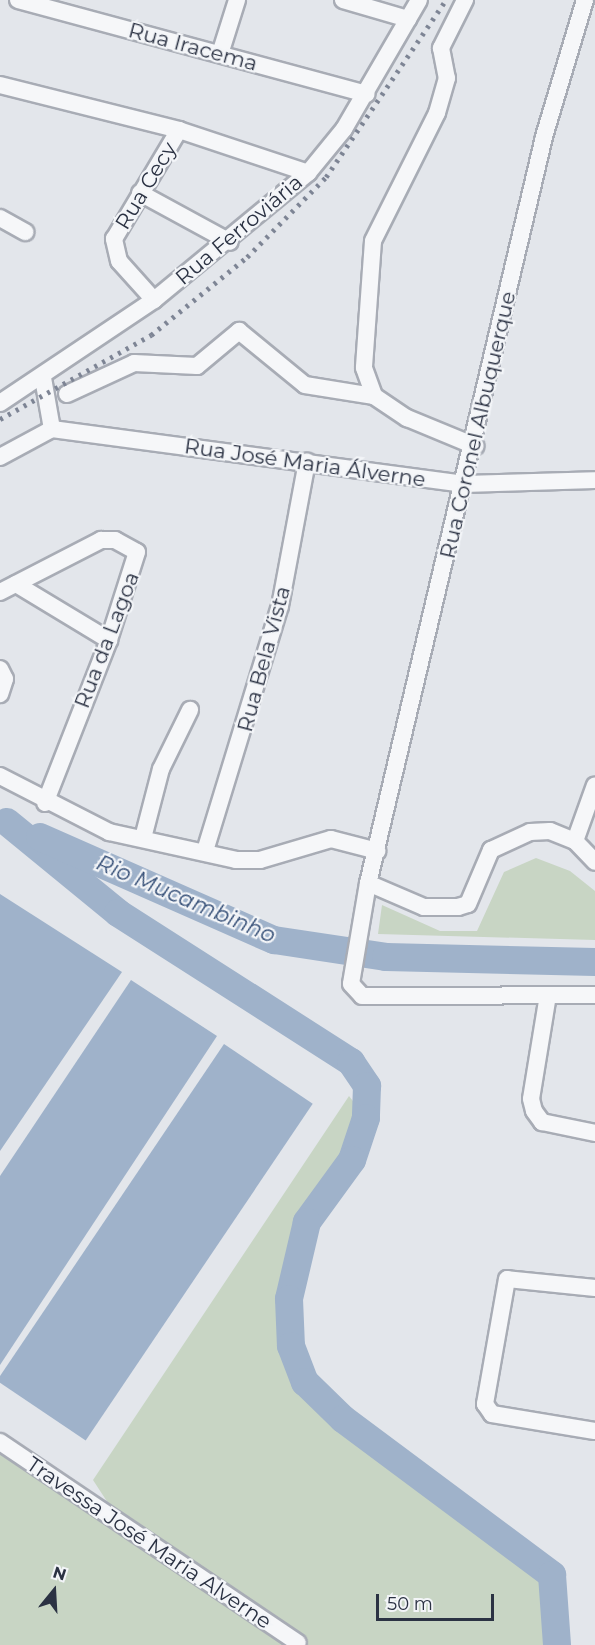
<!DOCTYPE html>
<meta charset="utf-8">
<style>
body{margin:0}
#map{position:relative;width:595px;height:1645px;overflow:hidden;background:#e3e6eb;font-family:Montserrat,sans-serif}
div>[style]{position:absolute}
.green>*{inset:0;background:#c8d5c4}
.water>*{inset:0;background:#9fb2ca;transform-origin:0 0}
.river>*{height:28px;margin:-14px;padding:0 14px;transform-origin:14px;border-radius:14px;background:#9fb2ca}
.roads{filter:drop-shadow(2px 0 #a8acb5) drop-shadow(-2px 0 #a8acb5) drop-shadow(0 2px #a8acb5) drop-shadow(0 -2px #a8acb5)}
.minor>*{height:16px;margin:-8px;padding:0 8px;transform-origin:8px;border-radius:8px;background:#f6f7f9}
.rail>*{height:4.5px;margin-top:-2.25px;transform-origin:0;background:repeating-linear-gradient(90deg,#7d8494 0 3px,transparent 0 9px)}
span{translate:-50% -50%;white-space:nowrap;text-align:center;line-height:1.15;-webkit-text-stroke:4.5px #f3f5f8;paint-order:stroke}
.street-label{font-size:21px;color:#2b3243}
.water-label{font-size:22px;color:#354f77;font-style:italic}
.north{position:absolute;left:24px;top:1561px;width:60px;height:60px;-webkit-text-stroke:4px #f3f5f8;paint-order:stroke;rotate:18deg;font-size:16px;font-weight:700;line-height:24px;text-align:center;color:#2b3243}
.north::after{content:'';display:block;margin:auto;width:21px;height:27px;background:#2b3243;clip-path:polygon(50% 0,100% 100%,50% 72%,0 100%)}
.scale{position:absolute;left:376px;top:1594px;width:118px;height:27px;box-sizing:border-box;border:3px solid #2b3243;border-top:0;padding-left:8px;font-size:18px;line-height:21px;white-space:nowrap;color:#2b3243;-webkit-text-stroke:4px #f3f5f8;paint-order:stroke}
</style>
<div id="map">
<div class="green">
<i style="clip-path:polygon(536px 858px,570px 871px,595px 891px,595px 940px,378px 934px,382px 905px,440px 931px,477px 931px,504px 872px)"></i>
<i style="clip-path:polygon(349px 1096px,366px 1118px,352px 1160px,307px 1222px,289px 1299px,291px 1346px,305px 1382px,343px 1419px,552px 1575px,557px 1645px,0 1645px,0 1442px,121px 1523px,93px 1480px)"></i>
</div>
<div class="water">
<i style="clip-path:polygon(0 894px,122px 972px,0 1151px)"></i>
<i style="clip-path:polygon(131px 980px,217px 1036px,0 1365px,0 1176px)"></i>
<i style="left:224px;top:1044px;width:107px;height:406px;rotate:34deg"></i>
</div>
<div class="river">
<i style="left:7px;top:822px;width:144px;rotate:39.3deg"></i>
<i style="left:118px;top:913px;width:277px;rotate:32.6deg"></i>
<i style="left:351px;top:1062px;width:29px;rotate:56deg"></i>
<i style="left:367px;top:1086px;width:32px;rotate:92deg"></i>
<i style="left:366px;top:1118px;width:44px;rotate:108.4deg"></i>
<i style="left:352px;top:1160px;width:77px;rotate:126deg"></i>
<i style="left:307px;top:1222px;width:79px;rotate:103.2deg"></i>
<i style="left:289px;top:1299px;width:47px;rotate:87.6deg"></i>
<i style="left:291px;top:1346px;width:39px;rotate:69deg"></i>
<i style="left:305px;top:1382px;width:53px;rotate:44.2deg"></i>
<i style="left:343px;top:1419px;width:261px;rotate:36.7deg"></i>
<i style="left:552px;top:1575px;width:70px;rotate:85.9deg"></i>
<i style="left:40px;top:837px;width:256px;rotate:23.8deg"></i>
<i style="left:274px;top:940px;width:113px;rotate:8.6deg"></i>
<i style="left:386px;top:957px;width:209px;rotate:1.4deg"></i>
</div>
<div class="roads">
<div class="minor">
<i style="left:18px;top:0;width:361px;rotate:15.1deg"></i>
<i style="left:343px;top:0;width:68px;rotate:16.3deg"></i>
<i style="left:465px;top:0;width:54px;rotate:116.6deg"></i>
<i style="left:441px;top:48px;width:31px;rotate:79deg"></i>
<i style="left:447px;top:78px;width:36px;rotate:106deg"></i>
<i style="left:437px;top:113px;width:143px;rotate:116.6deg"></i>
<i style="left:373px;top:241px;width:127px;rotate:94.1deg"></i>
<i style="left:364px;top:368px;width:30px;rotate:70deg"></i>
<i style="left:374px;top:396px;width:40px;rotate:34deg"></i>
<i style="left:407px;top:418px;width:74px;rotate:22.4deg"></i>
<i style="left:585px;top:0;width:143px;rotate:106.7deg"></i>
<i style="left:544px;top:137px;width:766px;rotate:103.27deg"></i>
<i style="left:368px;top:883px;width:102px;rotate:99.6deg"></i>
<i style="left:351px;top:984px;width:16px;rotate:47deg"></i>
<i style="left:362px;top:996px;width:233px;rotate:-0.2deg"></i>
<i style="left:220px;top:54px;width:57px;rotate:-72.5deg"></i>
<i style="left:0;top:85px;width:185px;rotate:14.1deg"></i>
<i style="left:179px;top:130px;width:136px;rotate:18.4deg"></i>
<i style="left:140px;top:193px;width:102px;rotate:28.6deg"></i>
<i style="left:0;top:218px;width:29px;rotate:29deg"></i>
<i style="left:154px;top:300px;width:52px;rotate:-131.9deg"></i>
<i style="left:119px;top:261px;width:23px;rotate:-103deg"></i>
<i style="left:114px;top:239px;width:127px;rotate:-59.2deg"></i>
<i style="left:43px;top:378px;width:52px;rotate:80deg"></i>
<i style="left:67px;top:394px;width:74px;rotate:-24.8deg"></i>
<i style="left:134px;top:363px;width:63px;rotate:2.7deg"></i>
<i style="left:197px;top:366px;width:55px;rotate:-39.8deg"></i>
<i style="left:239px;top:331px;width:85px;rotate:39.3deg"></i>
<i style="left:305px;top:385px;width:70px;rotate:9.1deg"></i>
<i style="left:0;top:403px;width:185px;rotate:-33.8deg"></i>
<i style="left:154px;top:300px;width:200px;rotate:-39.5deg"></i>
<i style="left:308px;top:173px;width:57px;rotate:-50.7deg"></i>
<i style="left:344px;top:129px;width:149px;rotate:-59.8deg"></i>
<i style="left:52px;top:429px;width:416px;rotate:7.6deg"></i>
<i style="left:464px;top:484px;width:131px;rotate:-1.7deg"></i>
<i style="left:0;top:457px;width:59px;rotate:-28.3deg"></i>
<i style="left:16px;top:584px;width:109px;rotate:31.1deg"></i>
<i style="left:0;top:592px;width:114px;rotate:-27.2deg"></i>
<i style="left:101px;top:540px;width:14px"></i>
<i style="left:115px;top:540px;width:25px;rotate:29deg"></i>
<i style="left:137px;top:552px;width:92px;rotate:107.7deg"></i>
<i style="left:109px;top:640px;width:175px;rotate:111.4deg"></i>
<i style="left:0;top:669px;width:11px;rotate:63deg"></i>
<i style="left:5px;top:679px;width:16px;rotate:108deg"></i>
<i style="left:0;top:776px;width:123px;rotate:27.2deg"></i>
<i style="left:109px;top:832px;width:130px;rotate:12.4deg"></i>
<i style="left:236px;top:860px;width:24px"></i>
<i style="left:260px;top:860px;width:74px;rotate:-16.5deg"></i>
<i style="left:331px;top:839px;width:48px;rotate:14.6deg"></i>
<i style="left:143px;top:838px;width:71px;rotate:-75.4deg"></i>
<i style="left:161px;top:769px;width:66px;rotate:-63.8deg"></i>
<i style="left:575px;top:841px;width:59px;rotate:-70.3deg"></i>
<i style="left:205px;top:851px;width:256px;rotate:-73deg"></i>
<i style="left:280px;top:606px;width:147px;rotate:-79.4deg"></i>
<i style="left:368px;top:883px;width:61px;rotate:23.2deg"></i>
<i style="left:424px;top:907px;width:34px"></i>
<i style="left:458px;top:907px;width:10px;rotate:-17deg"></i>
<i style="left:468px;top:904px;width:59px;rotate:-66.9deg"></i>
<i style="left:491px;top:850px;width:43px;rotate:-24.8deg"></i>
<i style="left:530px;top:832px;width:20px;rotate:-3deg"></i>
<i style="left:550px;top:831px;width:27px;rotate:22deg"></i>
<i style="left:575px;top:841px;width:29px;rotate:46deg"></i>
<i style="left:548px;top:995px;width:105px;rotate:99.3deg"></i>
<i style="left:531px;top:1099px;width:12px;rotate:76deg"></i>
<i style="left:534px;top:1111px;width:14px;rotate:54deg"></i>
<i style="left:542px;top:1122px;width:54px;rotate:11.7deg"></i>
<i style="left:595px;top:1288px;width:88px;rotate:-174.2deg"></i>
<i style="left:507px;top:1279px;width:127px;rotate:100deg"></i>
<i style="left:485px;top:1404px;width:12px;rotate:55deg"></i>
<i style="left:492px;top:1414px;width:104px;rotate:9.4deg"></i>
<i style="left:0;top:1442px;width:359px;rotate:34deg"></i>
</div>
</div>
<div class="rail">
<i style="left:0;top:419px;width:173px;rotate:-29.1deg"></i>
<i style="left:151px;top:335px;width:124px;rotate:-39.1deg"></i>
<i style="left:247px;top:257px;width:112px;rotate:-45.4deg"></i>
<i style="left:326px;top:177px;width:214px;rotate:-55.9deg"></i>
</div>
<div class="street-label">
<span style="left:193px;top:47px;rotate:15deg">Rua Iracema</span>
<span style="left:146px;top:186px;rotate:-59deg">Rua Cecy</span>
<span style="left:239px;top:230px;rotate:-40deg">Rua Ferroviária</span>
<span style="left:478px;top:425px;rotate:-77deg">Rua Coronel Albuquerque</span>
<span style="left:305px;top:463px;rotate:8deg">Rua José Maria Álverne</span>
<span style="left:107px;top:640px;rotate:-69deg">Rua da Lagoa</span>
<span style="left:264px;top:659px;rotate:-75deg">Rua Bela Vista</span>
<span style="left:149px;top:1543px;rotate:34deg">Travessa José Maria Alverne</span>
</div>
<div class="water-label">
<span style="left:186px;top:899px;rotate:23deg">Rio Mucambinho</span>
</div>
<div class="north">N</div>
<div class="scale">50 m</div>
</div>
